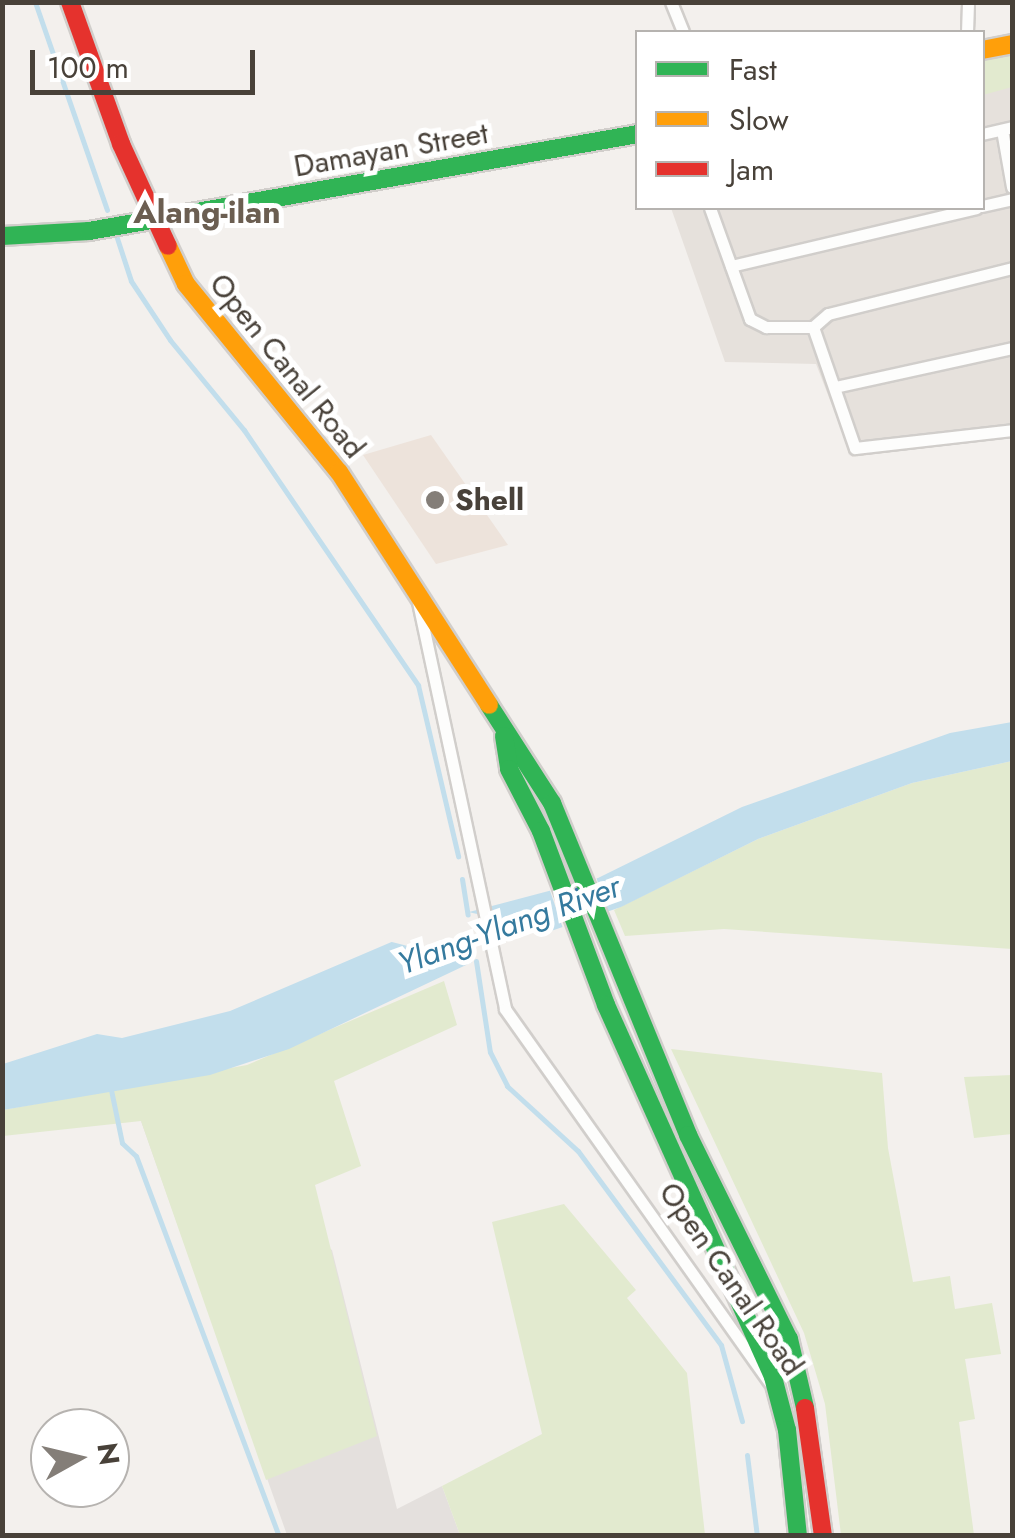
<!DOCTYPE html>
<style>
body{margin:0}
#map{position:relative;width:1015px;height:1538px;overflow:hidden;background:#f3f0ed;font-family:Jost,sans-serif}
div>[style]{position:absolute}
.residential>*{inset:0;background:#e6e1dc}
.commercial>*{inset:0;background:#ede3db}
.industrial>*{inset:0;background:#e4e0dd}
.green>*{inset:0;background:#e2eacf}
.water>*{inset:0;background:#c2deec}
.pier>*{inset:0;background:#f3f0ed;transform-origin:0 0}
.stream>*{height:5px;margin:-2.5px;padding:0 2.5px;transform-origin:2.5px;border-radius:2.5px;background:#c2deec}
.roads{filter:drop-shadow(2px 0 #d1cecb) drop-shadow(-2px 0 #d1cecb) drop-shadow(0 2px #d1cecb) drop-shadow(0 -2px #d1cecb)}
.street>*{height:11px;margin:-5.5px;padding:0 5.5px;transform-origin:5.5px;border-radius:5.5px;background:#fdfdfc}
.fast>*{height:18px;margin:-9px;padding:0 9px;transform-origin:9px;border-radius:9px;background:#30b455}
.slow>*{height:18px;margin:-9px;padding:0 9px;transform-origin:9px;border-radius:9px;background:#ff9f0a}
.jam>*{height:18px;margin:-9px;padding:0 9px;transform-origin:9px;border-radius:9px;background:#e5322d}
.dots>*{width:28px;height:28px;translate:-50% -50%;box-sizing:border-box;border:5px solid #fff;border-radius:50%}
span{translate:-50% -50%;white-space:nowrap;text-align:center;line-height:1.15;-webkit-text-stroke:10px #fff;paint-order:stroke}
.street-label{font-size:30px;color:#484139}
.poi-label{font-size:30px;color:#484139;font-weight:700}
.left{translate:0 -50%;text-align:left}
.neighbourhood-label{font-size:32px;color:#6b5e51;font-weight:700}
.water-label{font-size:32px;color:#357a9e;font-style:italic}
.frame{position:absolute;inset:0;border:5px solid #484139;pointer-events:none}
.legend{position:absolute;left:635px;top:30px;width:350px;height:180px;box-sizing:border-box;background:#fff;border:2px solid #b6b3b0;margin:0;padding:12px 18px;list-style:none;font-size:30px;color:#484139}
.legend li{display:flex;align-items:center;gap:20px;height:50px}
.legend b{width:50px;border:2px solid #b6b3b0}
.north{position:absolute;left:30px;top:1408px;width:100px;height:100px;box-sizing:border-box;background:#fff;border:2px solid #b6b3b0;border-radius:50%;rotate:82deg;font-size:28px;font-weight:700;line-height:40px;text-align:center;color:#484139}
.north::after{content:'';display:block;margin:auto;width:35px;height:45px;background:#847e78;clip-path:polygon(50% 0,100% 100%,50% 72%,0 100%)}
.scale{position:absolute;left:30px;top:50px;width:225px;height:45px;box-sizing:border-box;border:5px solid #484139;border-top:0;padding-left:12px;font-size:30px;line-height:35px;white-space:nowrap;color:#484139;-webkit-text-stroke:8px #fff;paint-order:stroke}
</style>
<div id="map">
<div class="residential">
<i style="clip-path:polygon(1012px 52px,1012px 437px,852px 457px,816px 364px,725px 362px,671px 208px,982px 208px,983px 58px)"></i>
</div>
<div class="commercial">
<i style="clip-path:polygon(431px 435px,508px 545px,436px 564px,363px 455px)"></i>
</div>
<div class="industrial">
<i style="clip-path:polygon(141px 1121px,332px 1250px,397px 1509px,442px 1486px,460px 1535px,287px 1535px)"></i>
</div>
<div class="green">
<i style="clip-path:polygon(1012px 52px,1012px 87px,983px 95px,982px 58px)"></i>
<i style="clip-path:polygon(1012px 761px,1012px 949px,724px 929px,625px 936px,614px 910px,758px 839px,912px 783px)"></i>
<i style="clip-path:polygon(444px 981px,457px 1025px,334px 1081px,361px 1166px,315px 1185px,377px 1436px,266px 1480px,141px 1121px,3px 1136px,3px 1110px,247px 1065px)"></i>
<i style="clip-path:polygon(671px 1049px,882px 1073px,888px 1148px,913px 1282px,950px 1276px,955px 1309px,992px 1303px,1001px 1354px,965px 1359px,975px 1419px,959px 1422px,974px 1535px,841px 1535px,825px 1404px,804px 1333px)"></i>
<i style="clip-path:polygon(1012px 1075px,1012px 1134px,974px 1138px,964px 1077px)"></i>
<i style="clip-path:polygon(564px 1204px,636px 1290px,627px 1298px,687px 1373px,705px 1535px,460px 1535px,442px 1486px,542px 1434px,492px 1222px)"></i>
</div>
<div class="water">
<i style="clip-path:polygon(1012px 722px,1012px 761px,912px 783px,758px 839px,621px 907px,504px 947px,289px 1049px,210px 1075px,3px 1110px,3px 1064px,97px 1034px,122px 1038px,230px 1011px,450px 917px,598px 878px,742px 807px,950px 733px)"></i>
</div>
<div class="pier">
<i style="left:595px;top:874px;width:46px;height:48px;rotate:71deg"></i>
<i style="clip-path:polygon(460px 910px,490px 917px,562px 933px,483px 965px,380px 939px)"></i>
</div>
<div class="stream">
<i style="left:35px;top:2px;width:220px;rotate:70.9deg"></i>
<i style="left:116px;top:235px;width:48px;rotate:71.9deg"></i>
<i style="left:131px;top:281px;width:71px;rotate:56.5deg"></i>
<i style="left:170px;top:340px;width:117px;rotate:50.6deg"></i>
<i style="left:244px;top:430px;width:309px;rotate:55.7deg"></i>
<i style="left:418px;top:685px;width:176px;rotate:76.8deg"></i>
<i style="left:462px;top:879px;width:36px;rotate:81deg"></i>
<i style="left:476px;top:961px;width:92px;rotate:81.3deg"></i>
<i style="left:490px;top:1052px;width:38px;rotate:63deg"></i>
<i style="left:507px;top:1086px;width:96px;rotate:42.5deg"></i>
<i style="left:578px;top:1151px;width:241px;rotate:53.6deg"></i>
<i style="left:721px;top:1345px;width:79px;rotate:74.6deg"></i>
<i style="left:110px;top:1085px;width:59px;rotate:78.3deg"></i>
<i style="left:122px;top:1143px;width:19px;rotate:43deg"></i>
<i style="left:136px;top:1156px;width:406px;rotate:69.4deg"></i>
<i style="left:747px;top:1455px;width:82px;rotate:83deg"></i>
</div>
<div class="roads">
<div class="street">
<i style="left:671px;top:2px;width:32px;rotate:68deg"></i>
<i style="left:967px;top:32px;width:30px;rotate:-88deg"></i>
<i style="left:1002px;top:130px;width:58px;rotate:80deg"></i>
<i style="left:982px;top:134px;width:31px;rotate:-13deg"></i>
<i style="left:982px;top:206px;width:31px;rotate:-13deg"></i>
<i style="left:710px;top:208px;width:118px;rotate:70.2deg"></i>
<i style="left:750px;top:319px;width:18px;rotate:27deg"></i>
<i style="left:766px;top:327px;width:47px"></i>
<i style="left:813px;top:327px;width:20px;rotate:-41deg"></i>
<i style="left:828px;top:314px;width:190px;rotate:-14deg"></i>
<i style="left:731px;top:266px;width:252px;rotate:-13.3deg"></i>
<i style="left:813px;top:327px;width:128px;rotate:70.9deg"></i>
<i style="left:855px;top:448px;width:158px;rotate:-6.5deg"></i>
<i style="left:835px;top:387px;width:181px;rotate:-12.4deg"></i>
<i style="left:418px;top:602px;width:416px;rotate:77.9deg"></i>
<i style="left:505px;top:1009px;width:456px;rotate:54.7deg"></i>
</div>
<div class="fast">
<i style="left:2px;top:236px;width:87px;rotate:-3.3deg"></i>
<i style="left:89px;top:231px;width:558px;rotate:-10.02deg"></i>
<i style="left:489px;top:705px;width:117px;rotate:57.3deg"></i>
<i style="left:552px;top:803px;width:359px;rotate:67.7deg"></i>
<i style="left:688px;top:1135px;width:228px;rotate:63.7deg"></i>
<i style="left:789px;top:1339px;width:71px;rotate:76.9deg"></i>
<i style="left:504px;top:736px;width:33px;rotate:81deg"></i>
<i style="left:509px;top:769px;width:70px;rotate:62.7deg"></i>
<i style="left:541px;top:831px;width:186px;rotate:69.5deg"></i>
<i style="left:606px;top:1005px;width:408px;rotate:65.8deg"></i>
<i style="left:773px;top:1377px;width:55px;rotate:75.2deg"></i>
<i style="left:787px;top:1430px;width:107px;rotate:84.1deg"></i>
</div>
<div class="slow">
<i style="left:982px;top:50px;width:31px;rotate:-11deg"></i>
<i style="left:168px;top:246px;width:42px;rotate:64.7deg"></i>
<i style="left:186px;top:284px;width:242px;rotate:50.9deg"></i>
<i style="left:339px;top:472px;width:277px;rotate:57.2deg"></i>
</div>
<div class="jam">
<i style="left:70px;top:2px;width:151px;rotate:70.2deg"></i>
<i style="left:121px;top:144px;width:112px;rotate:65.3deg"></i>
<i style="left:805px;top:1408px;width:129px;rotate:82deg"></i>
</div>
</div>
<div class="dots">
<i style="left:435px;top:500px;background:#847e78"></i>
</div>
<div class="street-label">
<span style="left:391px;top:150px;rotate:-10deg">Damayan Street</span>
<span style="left:287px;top:366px;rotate:51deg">Open Canal Road</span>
<span style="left:731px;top:1279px;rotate:55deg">Open Canal Road</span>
</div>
<div class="poi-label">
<span class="left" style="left:455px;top:500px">Shell</span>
</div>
<div class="neighbourhood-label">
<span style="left:207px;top:212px">Alang-ilan</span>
</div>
<div class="water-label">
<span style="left:509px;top:925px;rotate:-20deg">Ylang-Ylang River</span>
</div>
<div class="frame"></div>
<ul class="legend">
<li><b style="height:12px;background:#30b455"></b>Fast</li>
<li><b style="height:12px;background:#ff9f0a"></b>Slow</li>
<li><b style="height:12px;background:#e5322d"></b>Jam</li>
</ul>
<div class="north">N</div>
<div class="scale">100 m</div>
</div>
